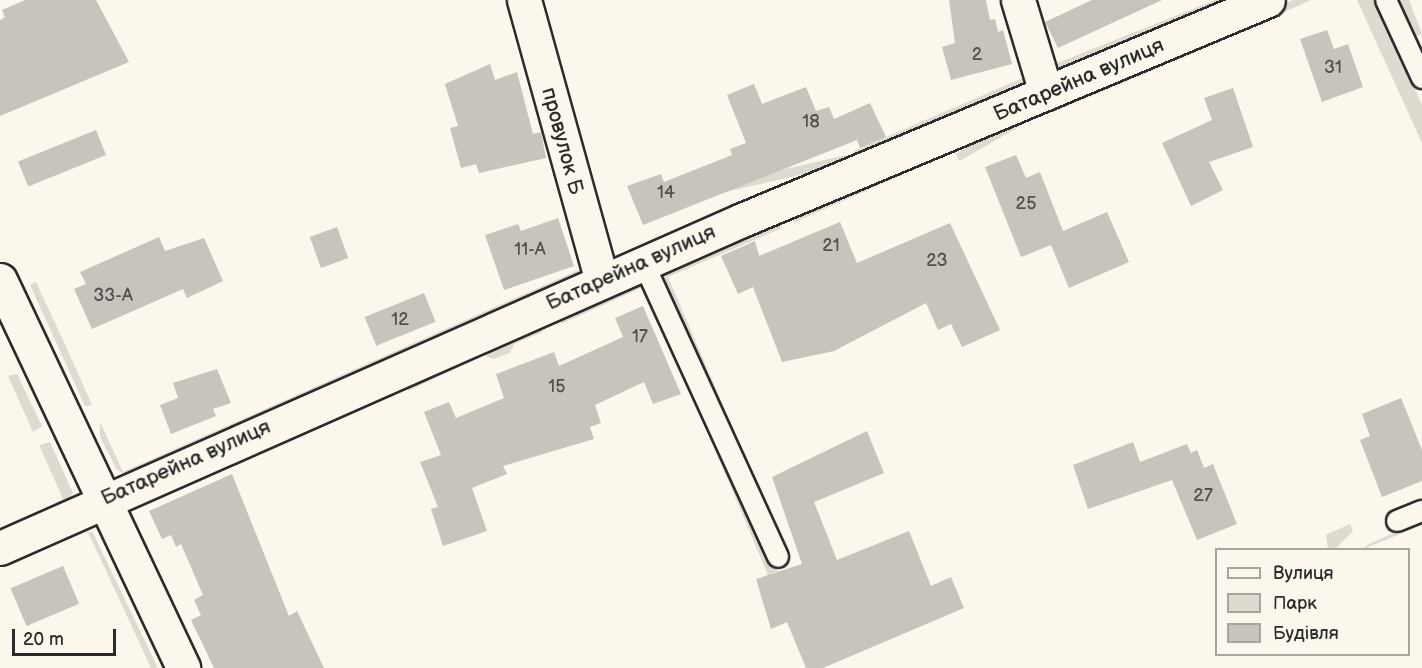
<!DOCTYPE html>
<meta charset="utf-8">
<style>
body{margin:0}
#map{position:relative;width:1422px;height:668px;overflow:hidden;background:#fbf7ec;font-family:"Balsamiq Sans",sans-serif}
div>[style]{position:absolute}
.green>*{inset:0;background:#dddad0;transform-origin:0 0}
.building>*{inset:0;background:#c7c4bc;transform-origin:0 0}
.roads{filter:drop-shadow(2px 0 #2b2b2b) drop-shadow(-2px 0 #2b2b2b) drop-shadow(0 2px #2b2b2b) drop-shadow(0 -2px #2b2b2b)}
.service>*{height:20px;margin:-10px;padding:0 10px;transform-origin:10px;border-radius:10px;background:#fbf7ec}
.minor>*{height:33px;margin:-16.5px;padding:0 16.5px;transform-origin:16.5px;border-radius:16.5px;background:#fbf7ec}
span{translate:-50% -50%;white-space:nowrap;text-align:center;line-height:1.15;-webkit-text-stroke:4.5px #fbf7ec;paint-order:stroke}
.number-label{font-size:18px;color:#52514f}
.number-label span{-webkit-text-stroke-width:0}
.street-label{font-size:21px;color:#2b2b2b}
.legend{position:absolute;left:1215px;top:548px;width:195px;height:108px;box-sizing:border-box;background:#fbf7ec;border:2px solid #a8a59f;margin:0;padding:8px 10px;list-style:none;font-size:18px;color:#2b2b2b}
.legend li{display:flex;align-items:center;gap:12px;height:30px}
.legend b{width:30px;border:2px solid #a8a59f}
.scale{position:absolute;left:12px;top:629px;width:104px;height:27px;box-sizing:border-box;border:3px solid #2b2b2b;border-top:0;padding-left:8px;font-size:18px;line-height:21px;white-space:nowrap;color:#2b2b2b;-webkit-text-stroke:4px #fbf7ec;paint-order:stroke}
</style>
<div id="map">
<div class="green">
<i style="clip-path:polygon(1215px 0,1237px 0,1055px 77px,1050px 66px)"></i>
<i style="clip-path:polygon(1293px 0,1311px 0,1176px 61px,1173px 52px)"></i>
<i style="clip-path:polygon(1357px 0,1375px 0,1422px 105px,1422px 143px)"></i>
<i style="clip-path:polygon(1398px 0,1409px 0,1422px 34px,1414px 37px)"></i>
<i style="clip-path:polygon(1161px 57px,1164px 66px,1053px 112px,1054px 103px)"></i>
<i style="clip-path:polygon(1025px 77px,1029px 83px,859px 160px,854px 151px)"></i>
<i style="left:1018px;top:118px;width:8px;height:72px;rotate:60deg"></i>
<i style="left:846px;top:155px;width:9px;height:146px;rotate:77deg"></i>
<i style="clip-path:polygon(901px 166px,904px 174px,793px 223px,793px 210px)"></i>
<i style="clip-path:polygon(771px 219px,782px 228px,668px 277px,771px 517px,761px 513px,659px 278px)"></i>
<i style="clip-path:polygon(583px 268px,585px 277px,126px 474px,117px 470px,100px 437px,100px 422px,123px 472px)"></i>
<i style="clip-path:polygon(639px 277px,648px 283px,778px 571px,768px 575px,646px 286px,561px 324px,561px 312px)"></i>
<i style="clip-path:polygon(36px 282px,67px 349px,92px 405px,85px 406px,30px 285px)"></i>
<i style="clip-path:polygon(537px 322px,543px 332px,514px 344px,510px 353px,493px 359px,484px 355px,408px 391px,402px 379px)"></i>
<i style="clip-path:polygon(17px 374px,42px 426px,33px 432px,8px 376px)"></i>
<i style="clip-path:polygon(50px 442px,73px 493px,69px 499px,0 533px,63px 499px,39px 445px)"></i>
<i style="clip-path:polygon(1422px 520px,1422px 525px,1361px 550px,1369px 544px)"></i>
<i style="clip-path:polygon(1350px 524px,1353px 531px,1335px 549px,1328px 549px,1326px 535px)"></i>
<i style="clip-path:polygon(83px 531px,93px 533px,158px 668px,151px 668px,89px 534px)"></i>
</div>
<div class="building">
<i style="clip-path:polygon(25px 0,96px 0,129px 62px,0 116px,0 20px,5px 17px,2px 10px)"></i>
<i style="clip-path:polygon(949px 0,986px 0,990px 20px,995px 19px,998px 32px,1003px 30px,1012px 64px,951px 80px,942px 47px,955px 43px)"></i>
<i style="clip-path:polygon(1092px 0,1162px 0,1058px 48px,1045px 22px)"></i>
<i style="clip-path:polygon(1327px 30px,1334px 49px,1348px 44px,1363px 87px,1322px 102px,1300px 39px)"></i>
<i style="clip-path:polygon(490px 64px,495px 80px,517px 72px,533px 134px,541px 132px,546px 158px,479px 173px,476px 164px,461px 168px,450px 128px,458px 126px,445px 84px)"></i>
<i style="clip-path:polygon(754px 84px,762px 104px,806px 87px,816px 111px,829px 107px,834px 119px,870px 103px,886px 137px,860px 148px,857px 140px,643px 225px,627px 186px,661px 174px,664px 182px,732px 155px,730px 149px,746px 143px,727px 95px)"></i>
<i style="clip-path:polygon(1233px 88px,1253px 147px,1209px 162px,1223px 190px,1191px 206px,1162px 143px,1212px 120px,1204px 98px)"></i>
<i style="left:96px;top:130px;width:27px;height:84px;rotate:68deg"></i>
<i style="clip-path:polygon(1016px 155px,1026px 178px,1040px 172px,1063px 231px,1107px 212px,1129px 262px,1069px 288px,1051px 245px,1021px 257px,985px 167px)"></i>
<i style="clip-path:polygon(558px 218px,574px 266px,504px 290px,485px 235px,518px 224px,521px 231px)"></i>
<i style="clip-path:polygon(840px 222px,857px 263px,950px 223px,1000px 330px,962px 347px,951px 324px,938px 330px,926px 303px,834px 351px,782px 362px,753px 287px,738px 294px,721px 256px,755px 241px,759px 256px)"></i>
<i style="left:337px;top:227px;width:33px;height:29px;rotate:70deg"></i>
<i style="clip-path:polygon(159px 237px,165px 251px,204px 238px,223px 281px,187px 298px,183px 289px,92px 329px,74px 289px,86px 284px,80px 272px)"></i>
<i style="left:424px;top:293px;width:31px;height:64px;rotate:68deg"></i>
<i style="clip-path:polygon(643px 306px,681px 394px,653px 404px,644px 382px,595px 405px,601px 423px,590px 427px,594px 439px,503px 466px,507px 474px,472px 488px,487px 531px,443px 546px,431px 509px,438px 507px,420px 462px,441px 455px,424px 412px,449px 402px,456px 418px,504px 398px,496px 374px,554px 352px,559px 366px,623px 337px,615px 318px)"></i>
<i style="clip-path:polygon(217px 369px,231px 403px,213px 409px,216px 416px,171px 434px,160px 405px,178px 398px,173px 383px)"></i>
<i style="clip-path:polygon(1401px 398px,1422px 450px,1422px 481px,1382px 497px,1360px 440px,1370px 436px,1362px 414px)"></i>
<i style="clip-path:polygon(867px 431px,884px 473px,814px 502px,837px 560px,909px 531px,931px 586px,951px 577px,964px 608px,823px 668px,806px 668px,787px 622px,771px 629px,756px 579px,802px 564px,772px 477px)"></i>
<i style="clip-path:polygon(1133px 442px,1140px 462px,1187px 444px,1191px 453px,1197px 450px,1204px 468px,1213px 464px,1237px 524px,1197px 540px,1172px 480px,1088px 509px,1073px 465px)"></i>
<i style="clip-path:polygon(232px 474px,289px 616px,297px 611px,324px 668px,214px 668px,191px 620px,201px 615px,194px 600px,203px 595px,181px 544px,176px 547px,171px 535px,162px 539px,149px 511px)"></i>
<i style="left:63px;top:566px;width:41px;height:57px;rotate:67deg"></i>
</div>
<div class="roads">
<div class="service">
<i style="left:1386px;top:0;width:86px;rotate:65.2deg"></i>
<i style="left:644px;top:264px;width:322px;rotate:65.4deg"></i>
<i style="left:1397px;top:521px;width:27px;rotate:-22deg"></i>
</div>
<div class="minor">
<i style="left:524px;top:0;width:292px;rotate:74.5deg"></i>
<i style="left:1018px;top:0;width:97px;rotate:73.2deg"></i>
<i style="left:0;top:280px;width:429px;rotate:64.7deg"></i>
<i style="left:0;top:548px;width:811px;rotate:-23.85deg"></i>
<i style="left:742px;top:220px;width:570px;rotate:-22.7deg"></i>
</div>
</div>
<div class="number-label">
<span style="left:977px;top:55px">2</span>
<span style="left:1333px;top:68px">31</span>
<span style="left:811px;top:122px">18</span>
<span style="left:666px;top:193px">14</span>
<span style="left:1026px;top:204px">25</span>
<span style="left:831px;top:246px">21</span>
<span style="left:530px;top:250px">11-А</span>
<span style="left:937px;top:261px">23</span>
<span style="left:113px;top:296px">33-А</span>
<span style="left:400px;top:320px">12</span>
<span style="left:640px;top:337px">17</span>
<span style="left:557px;top:387px">15</span>
<span style="left:1203px;top:496px">27</span>
</div>
<div class="street-label">
<span style="left:1079px;top:80px;rotate:-23deg">Батарейна вулиця</span>
<span style="left:562px;top:141px;rotate:75deg">провулок Б</span>
<span style="left:631px;top:268px;rotate:-24deg">Батарейна вулиця</span>
<span style="left:186px;top:463px;rotate:-24deg">Батарейна вулиця</span>
</div>
<ul class="legend">
<li><b style="height:8px;background:#fbf7ec"></b>Вулиця</li>
<li><b style="height:16px;background:#dddad0"></b>Парк</li>
<li><b style="height:16px;background:#c7c4bc"></b>Будівля</li>
</ul>
<div class="scale">20 m</div>
</div>
